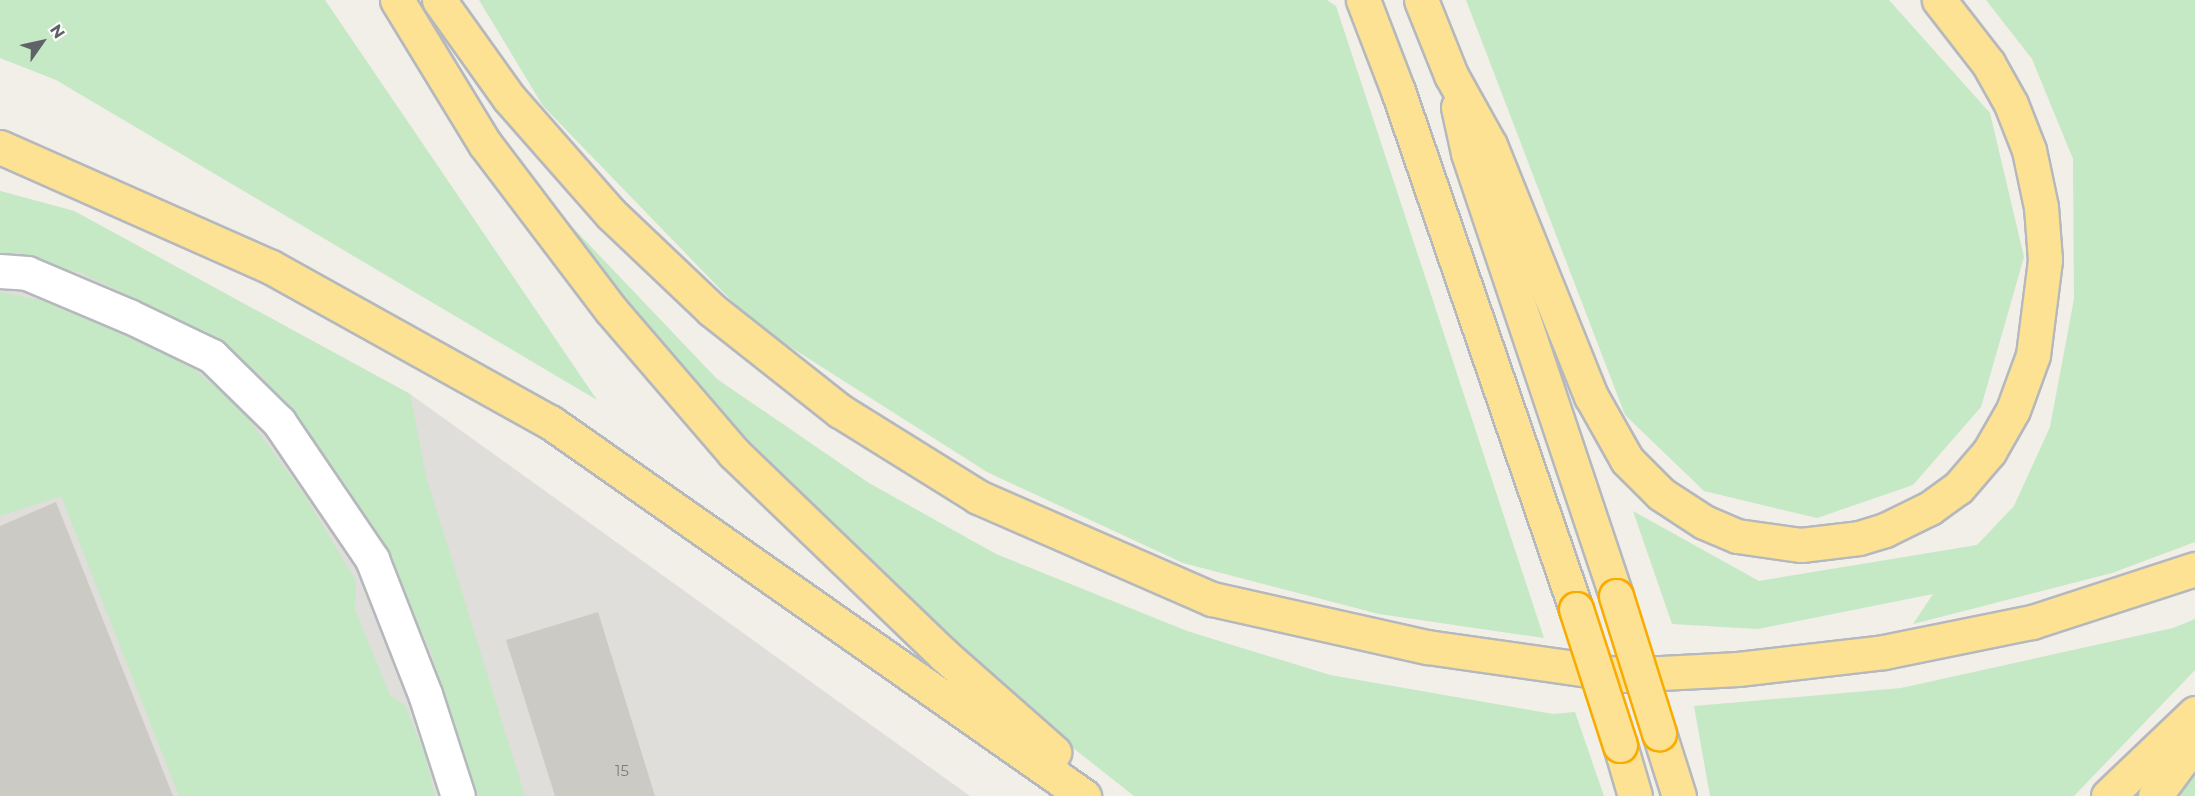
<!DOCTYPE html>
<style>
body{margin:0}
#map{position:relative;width:2195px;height:796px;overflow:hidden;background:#f1efe8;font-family:Montserrat,sans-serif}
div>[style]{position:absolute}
.industrial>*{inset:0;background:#e0deda}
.green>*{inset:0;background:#c5e8c5}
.building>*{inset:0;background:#cccac5}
.roads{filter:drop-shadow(2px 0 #b5b8bc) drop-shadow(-2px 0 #b5b8bc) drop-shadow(0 2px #b5b8bc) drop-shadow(0 -2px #b5b8bc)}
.minor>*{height:33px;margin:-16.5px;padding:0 16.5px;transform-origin:16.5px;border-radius:16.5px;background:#fff}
.highway>*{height:33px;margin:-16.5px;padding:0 16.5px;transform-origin:16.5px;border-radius:16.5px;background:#fde293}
.bridges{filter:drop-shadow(2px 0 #f9ab00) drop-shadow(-2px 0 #f9ab00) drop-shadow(0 2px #f9ab00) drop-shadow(0 -2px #f9ab00)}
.highway-bridge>*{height:33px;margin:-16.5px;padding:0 16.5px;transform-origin:16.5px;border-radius:16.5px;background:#fde293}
span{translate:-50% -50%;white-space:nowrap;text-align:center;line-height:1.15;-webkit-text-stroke:6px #fff;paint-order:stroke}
.number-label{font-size:15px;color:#7a7d7f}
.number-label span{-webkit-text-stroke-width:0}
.north{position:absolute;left:12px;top:12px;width:60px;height:60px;-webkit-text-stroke:4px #fff;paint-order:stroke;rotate:56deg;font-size:16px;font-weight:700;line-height:24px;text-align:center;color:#5f6368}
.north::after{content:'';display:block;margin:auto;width:21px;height:27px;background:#5f6368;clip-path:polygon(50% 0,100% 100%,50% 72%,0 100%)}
</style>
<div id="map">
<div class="industrial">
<i style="clip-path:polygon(0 191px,74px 211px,410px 394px,970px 796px,0 796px)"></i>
</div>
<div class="green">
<i style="clip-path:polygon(0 0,325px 0,597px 400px,56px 80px,0 58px)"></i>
<i style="clip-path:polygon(479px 0,1327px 0,1336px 6px,1544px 638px,1379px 614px,1183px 563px,987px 472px,754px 324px,543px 106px)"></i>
<i style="clip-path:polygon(1466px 0,1889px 0,1990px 113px,2024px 257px,1981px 407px,1913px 485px,1817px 518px,1704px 491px,1625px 415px)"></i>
<i style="clip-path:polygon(1986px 0,2195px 0,2195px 542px,2112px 573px,1913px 624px,1933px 594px,1758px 629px,1672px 624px,1633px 511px,1759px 581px,1977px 545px,2014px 506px,2050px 427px,2074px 299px,2073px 159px,2032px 59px)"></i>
<i style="clip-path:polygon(0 191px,74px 211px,410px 394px,426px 476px,525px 796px,472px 796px,466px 761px,430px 650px,387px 558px,332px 467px,262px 377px,190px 325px,79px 272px,0 258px)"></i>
<i style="clip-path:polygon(539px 192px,717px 379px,869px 483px,996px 554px,1187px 631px,1330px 675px,1553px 714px,1575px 712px,1604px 796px,1134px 796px,1016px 703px,829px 531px,667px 359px)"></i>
<i style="clip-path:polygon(0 292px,70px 306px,166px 346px,239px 406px,306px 497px,356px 581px,355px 609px,390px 695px,405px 705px,425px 755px,435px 796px,179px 796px,61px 496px,0 516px)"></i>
<i style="clip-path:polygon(2195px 619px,2195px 670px,2074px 796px,1710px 796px,1694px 706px,1901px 688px,2173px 628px)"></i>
<i style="clip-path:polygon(2195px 772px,2195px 796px,2175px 796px)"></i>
</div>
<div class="building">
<i style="clip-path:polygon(56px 502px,173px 796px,0 796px,0 526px)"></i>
<i style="clip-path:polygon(598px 612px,655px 796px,555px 796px,506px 640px)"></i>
</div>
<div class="roads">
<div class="minor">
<i style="left:0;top:271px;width:27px;rotate:4deg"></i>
<i style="left:27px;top:273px;width:111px;rotate:22.9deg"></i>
<i style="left:129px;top:316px;width:92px;rotate:25.7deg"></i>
<i style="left:212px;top:356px;width:94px;rotate:44.6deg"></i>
<i style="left:279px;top:422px;width:166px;rotate:55.8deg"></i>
<i style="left:372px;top:559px;width:145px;rotate:68.6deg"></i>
<i style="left:425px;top:694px;width:107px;rotate:72.1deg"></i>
</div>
<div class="highway">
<i style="left:397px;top:0;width:169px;rotate:58.6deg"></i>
<i style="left:485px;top:144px;width:208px;rotate:52.8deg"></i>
<i style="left:611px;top:310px;width:189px;rotate:49.3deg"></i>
<i style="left:734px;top:453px;width:291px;rotate:43.9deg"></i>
<i style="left:944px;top:655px;width:147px;rotate:41.4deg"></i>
<i style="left:439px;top:0;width:120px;rotate:54.5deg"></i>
<i style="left:509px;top:98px;width:154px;rotate:48.7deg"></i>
<i style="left:611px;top:214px;width:139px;rotate:43.5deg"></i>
<i style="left:712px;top:310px;width:163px;rotate:38.3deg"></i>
<i style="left:840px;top:411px;width:163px;rotate:31.9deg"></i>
<i style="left:978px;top:497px;width:255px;rotate:23.6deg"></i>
<i style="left:1212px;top:599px;width:220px;rotate:12.6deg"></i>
<i style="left:1427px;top:647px;width:198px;rotate:8.1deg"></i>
<i style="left:1623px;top:675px;width:115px;rotate:-3deg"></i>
<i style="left:1738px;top:669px;width:147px;rotate:-6.6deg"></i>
<i style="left:1884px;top:652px;width:151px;rotate:-11.5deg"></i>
<i style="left:2032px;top:622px;width:171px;rotate:-18deg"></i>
<i style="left:1363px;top:0;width:97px;rotate:69deg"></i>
<i style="left:1398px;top:91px;width:548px;rotate:71.04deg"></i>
<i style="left:1421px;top:0;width:81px;rotate:68.2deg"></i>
<i style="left:1451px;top:75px;width:80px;rotate:60.9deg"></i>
<i style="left:1490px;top:145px;width:271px;rotate:68.1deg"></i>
<i style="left:1591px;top:396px;width:73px;rotate:60.6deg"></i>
<i style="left:1627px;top:460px;width:48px;rotate:45deg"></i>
<i style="left:1661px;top:494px;width:51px;rotate:33.1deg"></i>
<i style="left:1704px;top:522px;width:36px;rotate:23deg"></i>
<i style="left:1737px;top:536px;width:65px;rotate:8deg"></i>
<i style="left:1801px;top:545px;width:58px;rotate:-6.9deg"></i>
<i style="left:1859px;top:538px;width:27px;rotate:-17deg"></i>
<i style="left:1885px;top:530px;width:50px;rotate:-26.1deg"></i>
<i style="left:1930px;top:508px;width:34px;rotate:-36deg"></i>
<i style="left:1958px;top:488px;width:48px;rotate:-49.3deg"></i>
<i style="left:1989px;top:452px;width:48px;rotate:-60.3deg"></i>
<i style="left:2013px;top:410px;width:59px;rotate:-70deg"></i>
<i style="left:2033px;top:355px;width:96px;rotate:-82.8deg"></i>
<i style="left:2045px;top:260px;width:53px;rotate:-94.3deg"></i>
<i style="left:2041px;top:207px;width:58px;rotate:-101.9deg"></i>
<i style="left:2029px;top:150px;width:49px;rotate:-111.4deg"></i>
<i style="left:2011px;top:104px;width:47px;rotate:-119.3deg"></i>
<i style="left:1988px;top:63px;width:80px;rotate:-127.9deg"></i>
<i style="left:1458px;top:107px;width:47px;rotate:77.7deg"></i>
<i style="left:1468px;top:153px;width:467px;rotate:71.5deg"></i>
<i style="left:0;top:147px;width:296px;rotate:23.9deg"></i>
<i style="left:271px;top:267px;width:319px;rotate:29.1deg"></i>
<i style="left:550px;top:422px;width:652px;rotate:35.01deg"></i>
<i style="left:1659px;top:733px;width:66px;rotate:72.4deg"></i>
<i style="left:1620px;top:745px;width:53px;rotate:73.6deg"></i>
<i style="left:2108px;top:796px;width:120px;rotate:-43.7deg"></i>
<i style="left:2155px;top:796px;width:67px;rotate:-53.5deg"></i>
</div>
</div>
<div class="bridges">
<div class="highway-bridge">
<i style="left:1616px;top:596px;width:144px;rotate:72.6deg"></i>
<i style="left:1576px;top:609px;width:143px;rotate:72.1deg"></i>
</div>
</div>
<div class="number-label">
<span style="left:622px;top:771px">15</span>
</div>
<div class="north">N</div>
</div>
